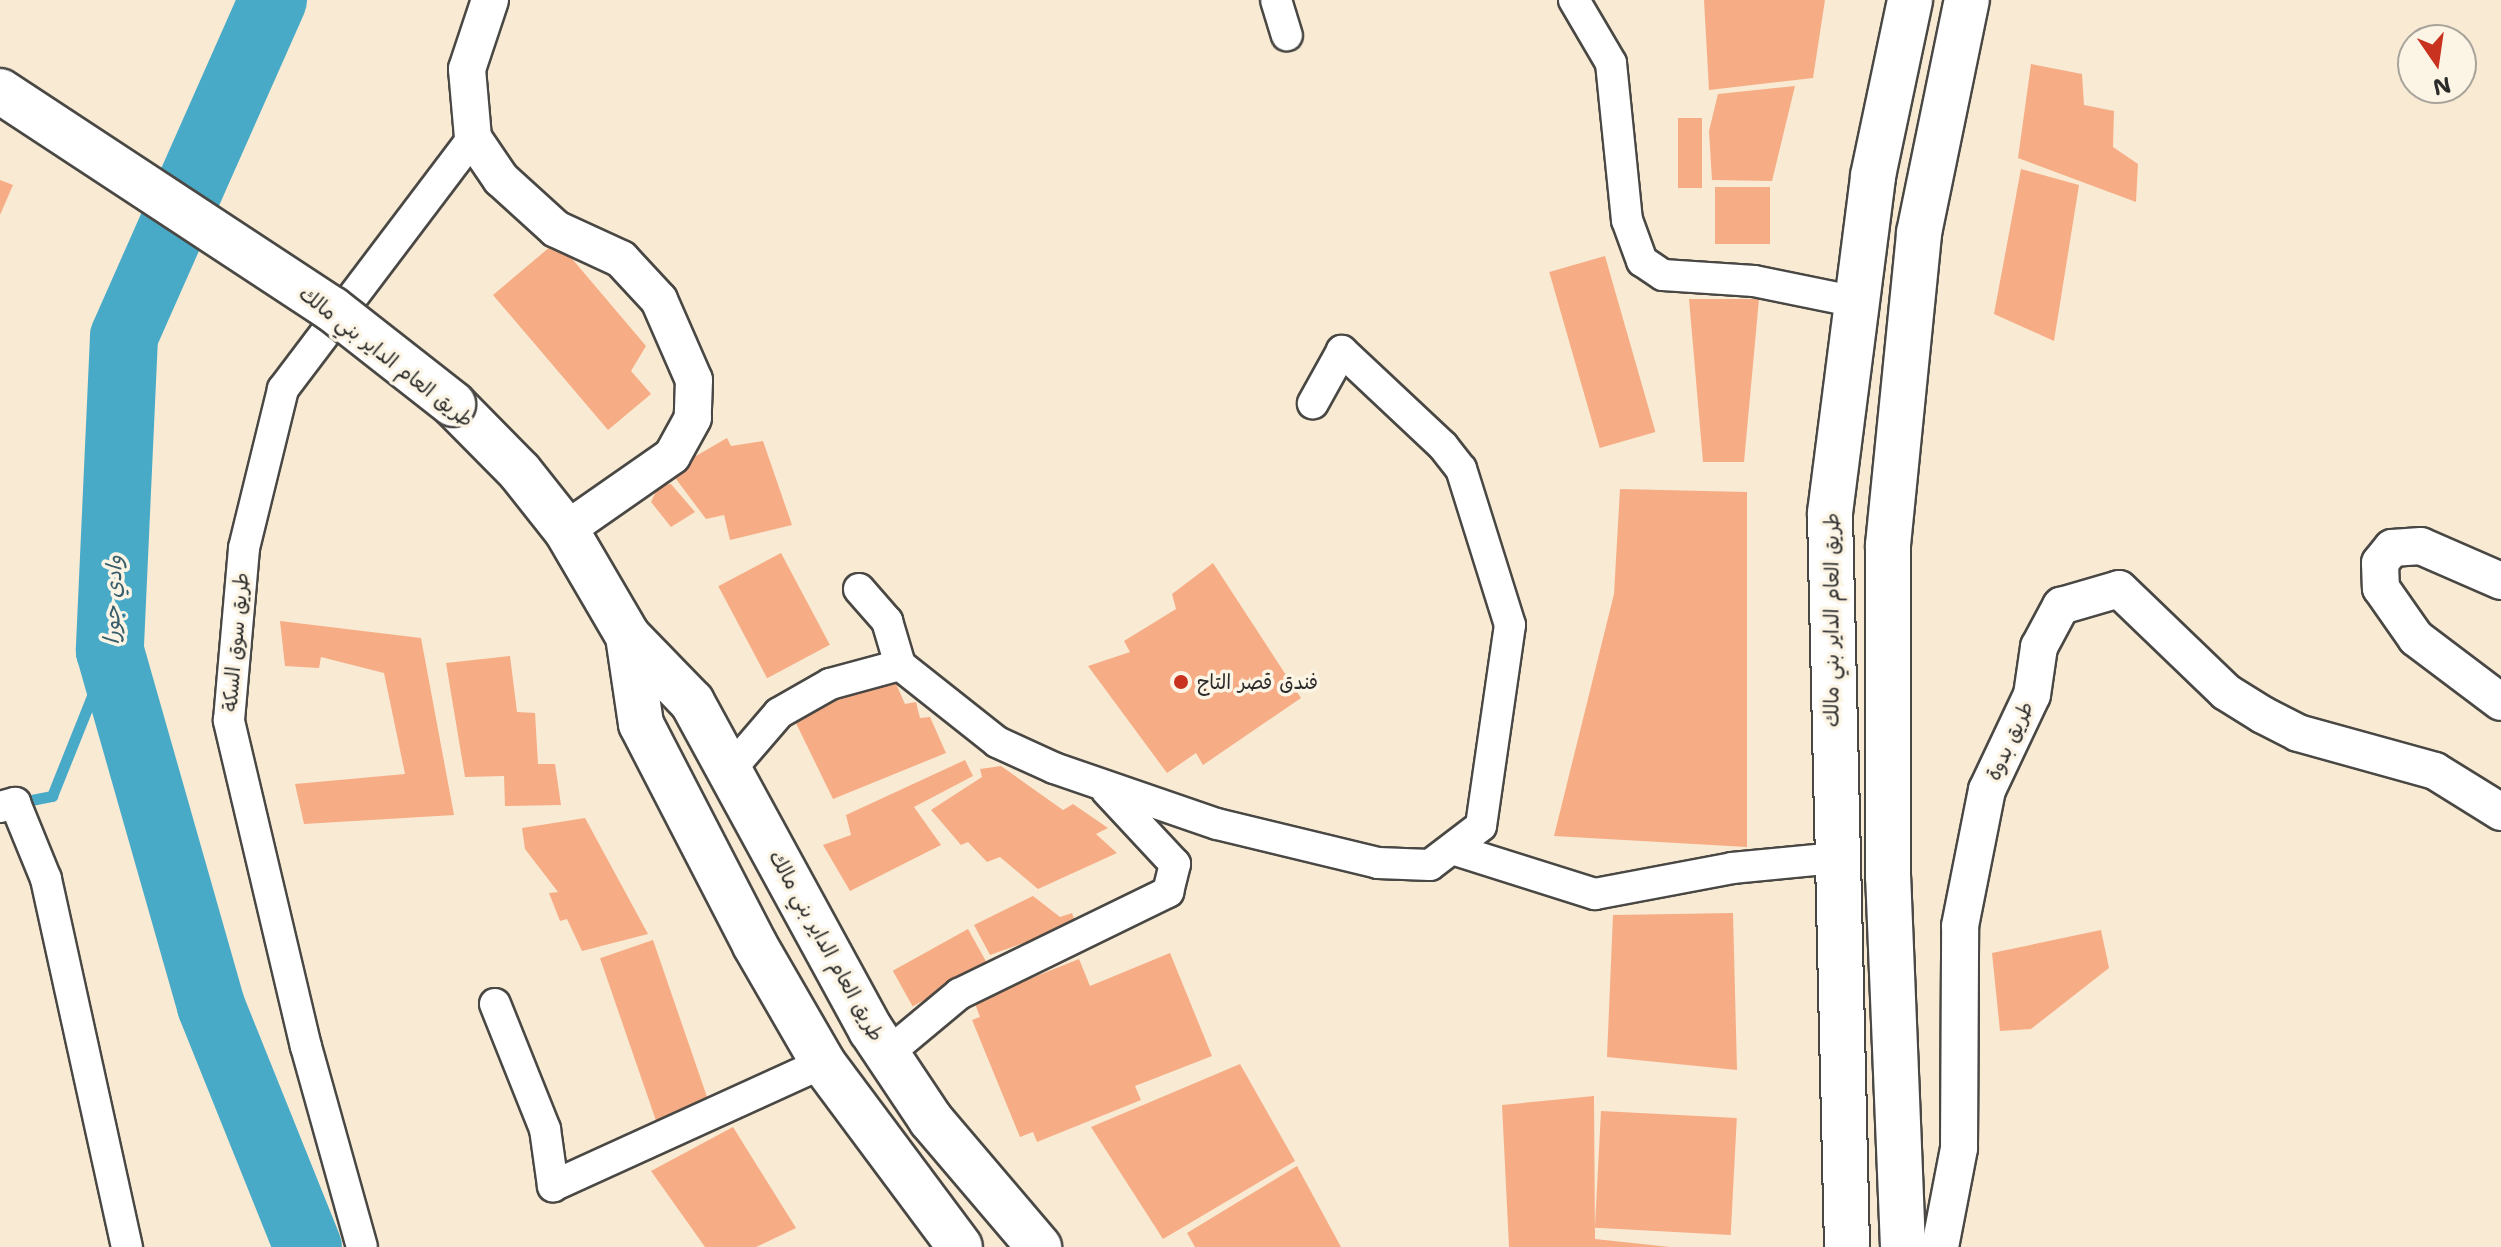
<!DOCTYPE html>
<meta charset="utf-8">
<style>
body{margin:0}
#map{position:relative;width:2501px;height:1247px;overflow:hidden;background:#f8ead3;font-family:"Shantell Sans","Playpen Sans Arabic",sans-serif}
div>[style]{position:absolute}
.stream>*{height:11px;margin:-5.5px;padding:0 5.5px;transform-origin:5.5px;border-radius:5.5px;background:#49aac8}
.river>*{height:68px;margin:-34px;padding:0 34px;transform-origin:34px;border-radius:34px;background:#49aac8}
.building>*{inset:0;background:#f6ad86;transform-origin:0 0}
.roads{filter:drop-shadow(2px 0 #4a4844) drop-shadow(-2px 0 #4a4844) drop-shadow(0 2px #4a4844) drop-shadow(0 -2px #4a4844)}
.minor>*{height:30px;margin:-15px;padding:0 15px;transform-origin:15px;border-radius:15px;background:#fff}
.tertiary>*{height:36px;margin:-18px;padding:0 18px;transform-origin:18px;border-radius:18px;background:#fff}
.trunk>*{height:44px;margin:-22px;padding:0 22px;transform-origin:22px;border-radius:22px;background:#fff}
.bridges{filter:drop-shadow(2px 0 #4a4844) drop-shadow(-2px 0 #4a4844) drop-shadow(0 2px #4a4844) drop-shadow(0 -2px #4a4844)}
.trunk-bridge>*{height:44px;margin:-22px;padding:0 22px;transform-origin:22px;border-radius:22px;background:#fff}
.dots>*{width:22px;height:22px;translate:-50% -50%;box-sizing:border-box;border:4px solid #fcf5e5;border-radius:50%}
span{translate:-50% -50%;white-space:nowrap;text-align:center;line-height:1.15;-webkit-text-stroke:7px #fcf5e5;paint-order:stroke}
.street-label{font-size:20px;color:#2b2b2b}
.poi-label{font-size:20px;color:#2b2b2b}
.left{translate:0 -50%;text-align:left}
.water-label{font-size:22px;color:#375e6a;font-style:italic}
.north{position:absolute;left:2397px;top:24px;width:80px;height:80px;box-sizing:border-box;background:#fcf5e5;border:2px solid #a8a49b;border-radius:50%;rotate:167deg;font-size:22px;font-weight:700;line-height:32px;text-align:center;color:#2b2b2b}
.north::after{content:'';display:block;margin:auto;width:28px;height:36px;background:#c8321e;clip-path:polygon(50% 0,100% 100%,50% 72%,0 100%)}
</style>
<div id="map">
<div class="stream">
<i style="left:16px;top:803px;width:37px;rotate:-11deg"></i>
<i style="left:52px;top:796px;width:156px;rotate:-68.2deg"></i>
</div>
<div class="river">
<i style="left:273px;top:0;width:368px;rotate:113.9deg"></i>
<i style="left:124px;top:337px;width:314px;rotate:92.6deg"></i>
<i style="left:110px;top:651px;width:369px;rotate:74.1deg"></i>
<i style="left:211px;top:1006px;width:260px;rotate:68.1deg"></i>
</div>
<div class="building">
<i style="clip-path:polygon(1704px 0,1825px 0,1813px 78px,1709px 90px)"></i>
<i style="clip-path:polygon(2031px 64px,2082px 74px,2084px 105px,2114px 111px,2113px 147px,2138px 164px,2136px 202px,2018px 158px)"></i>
<i style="clip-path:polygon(1795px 86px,1772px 181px,1712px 180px,1709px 131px,1718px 94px)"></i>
<i style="left:1678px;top:118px;width:24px;height:70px"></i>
<i style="clip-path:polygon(2021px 169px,2079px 185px,2054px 341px,1994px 314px)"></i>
<i style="clip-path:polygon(0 180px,13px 185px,0 215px)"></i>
<i style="left:1715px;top:187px;width:55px;height:57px"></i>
<i style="clip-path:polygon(557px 241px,646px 346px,631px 371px,651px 394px,608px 430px,493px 295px)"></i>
<i style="left:1605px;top:256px;width:183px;height:58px;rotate:74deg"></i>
<i style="clip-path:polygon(1689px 299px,1759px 299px,1744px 462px,1703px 462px)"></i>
<i style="clip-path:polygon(727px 438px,731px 446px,763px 441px,792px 525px,730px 540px,724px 515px,706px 519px,670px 471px)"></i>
<i style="clip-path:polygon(671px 484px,695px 512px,671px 527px,651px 502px,659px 485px)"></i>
<i style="clip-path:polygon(1620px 489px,1747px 492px,1747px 847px,1554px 836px,1614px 594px)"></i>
<i style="left:781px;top:553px;width:104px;height:71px;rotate:62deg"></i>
<i style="clip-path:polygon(1213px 563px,1301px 698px,1203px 765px,1196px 753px,1167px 773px,1088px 666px,1130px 652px,1124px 641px,1176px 609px,1172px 594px)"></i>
<i style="clip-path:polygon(280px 621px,421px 638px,454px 815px,304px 824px,295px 784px,405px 774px,384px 673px,321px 657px,319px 668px,285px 666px)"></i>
<i style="clip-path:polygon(510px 656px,517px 712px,535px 713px,538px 764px,555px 764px,561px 805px,505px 806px,504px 776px,465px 777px,446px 663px)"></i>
<i style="clip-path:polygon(893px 677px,905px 704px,916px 702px,920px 718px,930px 717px,946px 753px,833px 799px,791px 713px)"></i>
<i style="clip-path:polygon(965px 760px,973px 776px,914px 807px,941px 845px,850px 891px,823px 845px,851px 835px,846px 815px)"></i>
<i style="clip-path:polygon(1001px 766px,1063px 810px,1073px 804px,1108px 828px,1096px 834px,1117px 853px,1038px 889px,1000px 857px,987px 862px,968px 842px,961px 845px,931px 810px,982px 777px,980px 769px)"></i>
<i style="clip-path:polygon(585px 818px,648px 934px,582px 951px,567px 919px,560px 921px,549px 893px,558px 892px,525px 849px,522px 828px)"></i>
<i style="clip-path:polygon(1033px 896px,1060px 917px,1072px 913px,1076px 924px,990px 955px,974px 925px)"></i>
<i style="clip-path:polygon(1733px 913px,1737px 1070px,1607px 1057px,1613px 915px)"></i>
<i style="left:968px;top:929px;width:41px;height:86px;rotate:61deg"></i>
<i style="clip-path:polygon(2101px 930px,2109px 968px,2031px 1029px,2000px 1031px,1992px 953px)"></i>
<i style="left:653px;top:940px;width:172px;height:56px;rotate:71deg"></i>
<i style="clip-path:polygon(1170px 953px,1212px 1056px,1135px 1086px,1141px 1100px,1037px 1142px,1033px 1132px,1020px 1137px,972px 1020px,980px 1017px,974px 1001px,1079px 959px,1090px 986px)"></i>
<i style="clip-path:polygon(1240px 1064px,1295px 1161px,1163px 1239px,1091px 1127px)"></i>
<i style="clip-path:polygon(1594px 1096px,1595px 1239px,1670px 1247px,1509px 1247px,1502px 1105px)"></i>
<i style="left:1601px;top:1111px;width:136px;height:117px;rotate:3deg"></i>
<i style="clip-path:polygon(733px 1127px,796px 1228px,756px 1247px,705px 1247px,651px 1171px)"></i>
<i style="clip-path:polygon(1297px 1166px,1341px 1247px,1195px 1247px,1187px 1233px)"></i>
</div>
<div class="roads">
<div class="minor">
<i style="left:1276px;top:0;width:37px;rotate:73deg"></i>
<i style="left:1574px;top:0;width:73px;rotate:59.6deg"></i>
<i style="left:1611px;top:63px;width:158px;rotate:84.2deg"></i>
<i style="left:1627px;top:220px;width:44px;rotate:69.9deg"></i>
<i style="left:1642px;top:261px;width:25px;rotate:34deg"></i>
<i style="left:1663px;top:275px;width:91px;rotate:3.8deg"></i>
<i style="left:1754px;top:281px;width:105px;rotate:11.5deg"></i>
<i style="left:859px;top:589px;width:43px;rotate:48.8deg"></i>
<i style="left:887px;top:621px;width:46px;rotate:73.5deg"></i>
<i style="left:730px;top:770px;width:75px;rotate:-49.3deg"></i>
<i style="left:779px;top:713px;width:59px;rotate:-29.6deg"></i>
<i style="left:830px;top:684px;width:73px;rotate:-15.2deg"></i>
<i style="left:900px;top:665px;width:124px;rotate:38.4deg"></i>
<i style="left:997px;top:742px;width:63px;rotate:24.5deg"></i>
<i style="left:1054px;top:768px;width:172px;rotate:19deg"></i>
<i style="left:1217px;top:824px;width:166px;rotate:13.6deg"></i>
<i style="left:1378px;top:863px;width:52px;rotate:2.2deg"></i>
<i style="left:1430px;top:865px;width:64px;rotate:-37.4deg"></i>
<i style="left:1481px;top:826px;width:203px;rotate:-81.8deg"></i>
<i style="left:1510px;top:625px;width:164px;rotate:-107.4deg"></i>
<i style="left:1461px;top:469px;width:29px;rotate:-128deg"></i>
<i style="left:1443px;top:446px;width:139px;rotate:-136.8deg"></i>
<i style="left:1342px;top:351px;width:60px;rotate:119.1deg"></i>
<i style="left:0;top:807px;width:16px;rotate:-15deg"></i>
<i style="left:15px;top:803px;width:82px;rotate:67.8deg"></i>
<i style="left:46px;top:879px;width:377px;rotate:77.6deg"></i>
<i style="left:1452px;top:849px;width:150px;rotate:17.5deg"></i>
<i style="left:1595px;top:894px;width:139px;rotate:-10.7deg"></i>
<i style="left:1732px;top:868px;width:103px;rotate:-5.5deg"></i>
<i style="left:495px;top:1004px;width:135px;rotate:68.2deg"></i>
<i style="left:545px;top:1129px;width:58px;rotate:82deg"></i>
<i style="left:553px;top:1186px;width:297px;rotate:-24.5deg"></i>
<i style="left:887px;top:1054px;width:94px;rotate:-39.8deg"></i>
<i style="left:959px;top:994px;width:233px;rotate:-26deg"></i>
<i style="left:1168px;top:892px;width:29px;rotate:-76deg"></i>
<i style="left:1175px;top:864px;width:100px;rotate:-133deg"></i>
<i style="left:362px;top:1247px;width:208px;rotate:-105.6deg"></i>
<i style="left:306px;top:1047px;width:336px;rotate:-103.3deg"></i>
<i style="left:229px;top:720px;width:173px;rotate:-85deg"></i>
<i style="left:244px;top:548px;width:164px;rotate:-76.2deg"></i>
<i style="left:283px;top:389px;width:315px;rotate:-52.9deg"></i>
</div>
<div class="tertiary">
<i style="left:490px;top:0;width:73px;rotate:108.4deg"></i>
<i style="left:467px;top:69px;width:69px;rotate:85deg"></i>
<i style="left:473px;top:138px;width:50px;rotate:55.7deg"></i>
<i style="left:501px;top:179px;width:74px;rotate:42.3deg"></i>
<i style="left:556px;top:229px;width:72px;rotate:24.8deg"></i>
<i style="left:621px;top:259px;width:56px;rotate:47.2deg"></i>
<i style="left:659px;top:300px;width:87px;rotate:66.4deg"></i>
<i style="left:694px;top:380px;width:38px;rotate:92deg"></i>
<i style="left:693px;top:418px;width:43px;rotate:118.9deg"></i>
<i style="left:672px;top:456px;width:129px;rotate:145.1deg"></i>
<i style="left:2501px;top:581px;width:87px;rotate:-156.4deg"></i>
<i style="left:2421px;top:546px;width:29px;rotate:176deg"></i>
<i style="left:2392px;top:548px;width:19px;rotate:129deg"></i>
<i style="left:2380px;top:563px;width:25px;rotate:88deg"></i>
<i style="left:2381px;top:588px;width:61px;rotate:55deg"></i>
<i style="left:2416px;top:638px;width:106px;rotate:37deg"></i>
<i style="left:1940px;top:1247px;width:101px;rotate:-79.1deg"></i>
<i style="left:1959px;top:1148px;width:222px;rotate:-89.7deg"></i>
<i style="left:1960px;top:926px;width:139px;rotate:-78.8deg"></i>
<i style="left:1987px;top:790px;width:105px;rotate:-64.7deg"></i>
<i style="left:2032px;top:695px;width:49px;rotate:-81.7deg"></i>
<i style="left:2039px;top:647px;width:47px;rotate:-61.8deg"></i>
<i style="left:2061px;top:606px;width:60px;rotate:-16.3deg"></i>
<i style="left:2119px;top:589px;width:149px;rotate:43.9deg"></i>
<i style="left:2226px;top:692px;width:44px;rotate:31.9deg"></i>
<i style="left:2263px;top:715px;width:39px;rotate:27deg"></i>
<i style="left:2298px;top:733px;width:142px;rotate:15.5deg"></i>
<i style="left:2435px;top:771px;width:78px;rotate:31.8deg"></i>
</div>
<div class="trunk">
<i style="left:453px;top:404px;width:95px;rotate:45.4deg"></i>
<i style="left:520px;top:472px;width:74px;rotate:51.6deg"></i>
<i style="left:566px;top:530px;width:123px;rotate:59.7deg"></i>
<i style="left:628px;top:636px;width:92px;rotate:45.9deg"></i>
<i style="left:692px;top:702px;width:374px;rotate:61.4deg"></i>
<i style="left:871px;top:1030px;width:108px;rotate:56.3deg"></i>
<i style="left:931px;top:1120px;width:167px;rotate:49.6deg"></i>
<i style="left:628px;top:636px;width:89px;rotate:81.6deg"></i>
<i style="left:641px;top:724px;width:249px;rotate:62.7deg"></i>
<i style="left:755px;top:945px;width:136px;rotate:60deg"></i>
<i style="left:823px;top:1063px;width:229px;rotate:53.3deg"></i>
<i style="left:1847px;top:1247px;width:734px;rotate:-91.33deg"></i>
<i style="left:1830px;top:513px;width:340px;rotate:-82.7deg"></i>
<i style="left:1873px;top:176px;width:180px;rotate:-78.1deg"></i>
<i style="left:1903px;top:1247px;width:370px;rotate:-92.3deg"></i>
<i style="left:1888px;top:877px;width:332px;rotate:-90deg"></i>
<i style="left:1888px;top:545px;width:314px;rotate:-84.3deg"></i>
<i style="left:1919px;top:233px;width:238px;rotate:-78.4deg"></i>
</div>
</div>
<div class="bridges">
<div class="trunk-bridge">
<i style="left:0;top:91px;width:397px;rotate:33.3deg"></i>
<i style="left:332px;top:309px;width:154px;rotate:38.1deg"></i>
</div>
</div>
<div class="dots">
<i style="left:1181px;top:682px;background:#c8321e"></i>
</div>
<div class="street-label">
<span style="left:386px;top:357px;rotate:38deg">طريق العام الداير بني مالك</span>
<span style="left:1832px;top:620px;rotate:-90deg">طريق العام الداير بني مالك</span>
<span style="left:236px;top:642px;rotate:-85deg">طريق سوق السكة</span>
<span style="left:2010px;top:741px;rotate:-65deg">طريق بدوة</span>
<span style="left:826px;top:946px;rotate:61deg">طريق العام الداير بني مالك</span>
</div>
<div class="poi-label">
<span class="left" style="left:1197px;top:682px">فندق قصر التاج</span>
</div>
<div class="water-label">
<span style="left:113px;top:600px;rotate:-88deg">وادي جورا</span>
</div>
<div class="north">N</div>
</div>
